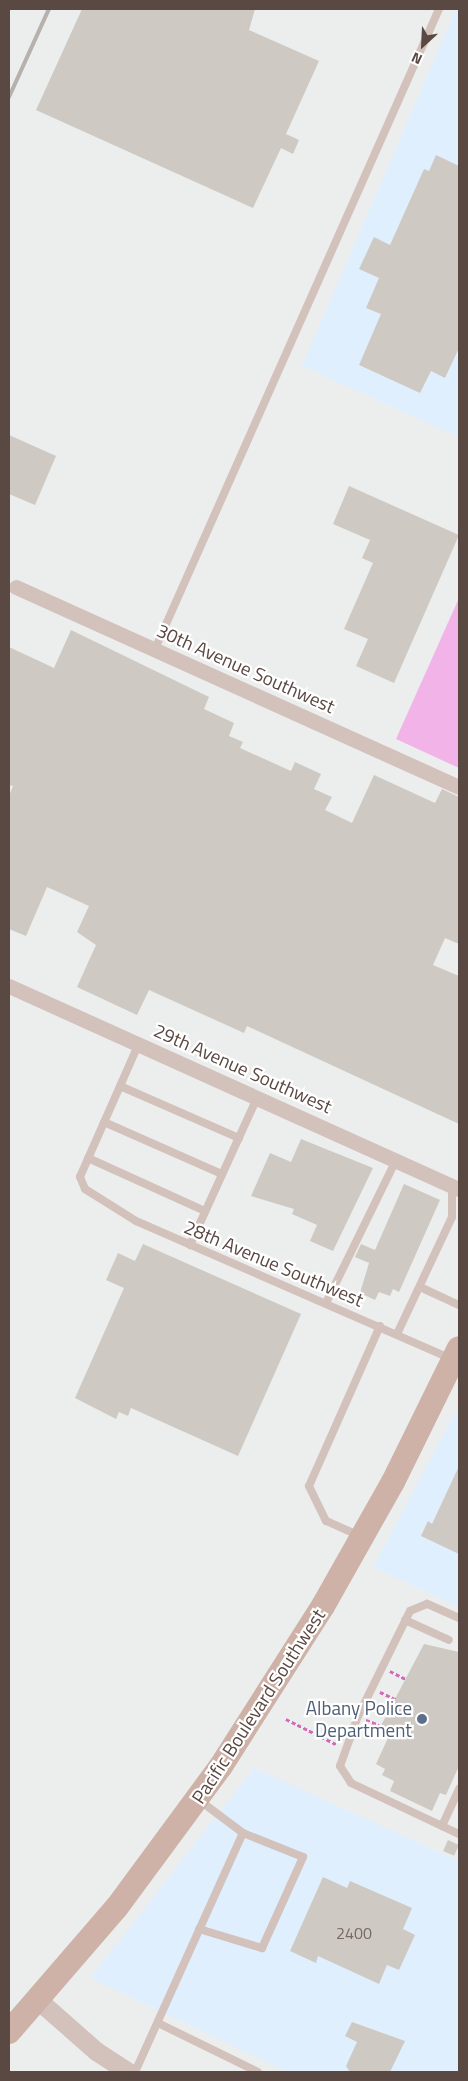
<!DOCTYPE html>
<style>
body{margin:0}
#map{position:relative;width:468px;height:2081px;overflow:hidden;background:#ebeeed;font-family:"Titillium Web",sans-serif}
div>[style]{position:absolute}
.commercial>*{inset:0;background:#e0effd}
.green>*{inset:0;background:#f2b3e8}
.building>*{inset:0;background:#cfc9c4;transform-origin:0 0}
.path>*{height:2.5px;margin-top:-1.25px;transform-origin:0;background:repeating-linear-gradient(90deg,#d368b5 0 4px,transparent 0 6.5px)}
.service>*{height:8px;margin:-4px;padding:0 4px;transform-origin:4px;border-radius:4px;background:#d3c1bc}
.minor>*{height:15px;margin:-7.5px;padding:0 7.5px;transform-origin:7.5px;border-radius:7.5px;background:#d3c1bc}
.tertiary>*{height:19px;margin:-9.5px;padding:0 9.5px;transform-origin:9.5px;border-radius:9.5px;background:#d3c1bc}
.primary>*{height:24px;margin:-12px;padding:0 12px;transform-origin:12px;border-radius:12px;background:#ceb1a7}
.rail>*{height:4px;margin:-2px;padding:0 2px;transform-origin:2px;border-radius:2px;background:#b7b0ac}
.dots>*{width:14px;height:14px;translate:-50% -50%;box-sizing:border-box;border:2px solid #fff;border-radius:50%}
span{translate:-50% -50%;white-space:nowrap;text-align:center;line-height:1.15;-webkit-text-stroke:4.5px #fff;paint-order:stroke}
.number-label{font-size:16px;color:#776862}
.number-label span{-webkit-text-stroke-width:0}
.street-label{font-size:19px;color:#5a4842}
.service-label{font-size:19px;color:#4e5e75}
.right{translate:-100% -50%;text-align:right}
.frame{position:absolute;inset:0;border:10px solid #5a4842;pointer-events:none}
.north{position:absolute;left:398px;top:20px;width:50px;height:50px;-webkit-text-stroke:4px #fff;paint-order:stroke;rotate:205deg;font-size:14px;font-weight:700;line-height:20px;text-align:center;color:#5a4842}
.north::after{content:'';display:block;margin:auto;width:18px;height:22px;background:#5a4842;clip-path:polygon(50% 0,100% 100%,50% 72%,0 100%)}
</style>
<div id="map">
<div class="commercial">
<i style="clip-path:polygon(456px 9px,459px 9px,459px 437px,302px 366px)"></i>
<i style="clip-path:polygon(459px 1405px,459px 1607px,373px 1567px)"></i>
<i style="clip-path:polygon(254px 1768px,459px 1861px,459px 2072px,288px 2072px,90px 1978px)"></i>
</div>
<div class="green">
<i style="clip-path:polygon(459px 598px,459px 768px,396px 739px)"></i>
</div>
<div class="building">
<i style="clip-path:polygon(82px 9px,255px 9px,249px 30px,319px 61px,286px 134px,299px 140px,293px 154px,281px 148px,253px 208px,36px 110px)"></i>
<i style="clip-path:polygon(436px 155px,459px 166px,459px 348px,445px 378px,431px 371px,420px 393px,359px 365px,381px 314px,366px 308px,379px 278px,359px 269px,374px 237px,390px 245px,424px 169px,429px 171px)"></i>
<i style="clip-path:polygon(9px 435px,56px 456px,35px 505px,9px 494px)"></i>
<i style="clip-path:polygon(349px 486px,459px 535px,394px 683px,356px 666px,368px 639px,344px 629px,373px 563px,362px 558px,370px 540px,333px 524px)"></i>
<i style="clip-path:polygon(71px 630px,209px 697px,204px 709px,234px 723px,229px 736px,243px 742px,240px 748px,291px 771px,295px 762px,321px 774px,314px 789px,332px 797px,325px 810px,352px 823px,374px 775px,435px 803px,442px 789px,459px 797px,459px 944px,445px 938px,433px 965px,459px 976px,459px 1124px,247px 1026px,244px 1033px,149px 990px,137px 1015px,77px 987px,96px 945px,77px 932px,89px 906px,47px 887px,26px 936px,9px 929px,9px 796px,13px 786px,9px 785px,9px 647px,54px 668px)"></i>
<i style="clip-path:polygon(301px 1139px,373px 1168px,333px 1251px,310px 1241px,317px 1225px,292px 1214px,294px 1209px,251px 1196px,270px 1153px,291px 1162px)"></i>
<i style="clip-path:polygon(404px 1184px,440px 1200px,399px 1292px,393px 1289px,390px 1296px,379px 1292px,375px 1300px,360px 1293px,369px 1263px,355px 1257px,361px 1244px,375px 1250px)"></i>
<i style="clip-path:polygon(143px 1244px,301px 1314px,238px 1456px,131px 1408px,128px 1416px,119px 1412px,116px 1419px,75px 1398px,124px 1288px,106px 1280px,118px 1253px,135px 1261px)"></i>
<i style="clip-path:polygon(459px 1466px,459px 1554px,421px 1536px,428px 1521px,432px 1524px)"></i>
<i style="clip-path:polygon(424px 1644px,459px 1652px,459px 1766px,446px 1795px,440px 1793px,432px 1811px,390px 1791px,394px 1781px,382px 1775px,385px 1769px,376px 1764px,388px 1738px,377px 1733px)"></i>
<i style="left:448px;top:1840px;width:12px;height:12px;rotate:24deg"></i>
<i style="clip-path:polygon(323px 1877px,347px 1888px,350px 1881px,412px 1908px,403px 1929px,415px 1935px,399px 1970px,387px 1965px,379px 1984px,318px 1956px,316px 1963px,290px 1951px)"></i>
<i style="clip-path:polygon(352px 2022px,405px 2041px,390px 2072px,350px 2072px,346px 2066px,357px 2042px,345px 2036px)"></i>
</div>
<div class="path">
<i style="left:390px;top:1671px;width:18px;rotate:27deg"></i>
<i style="left:380px;top:1692px;width:19px;rotate:25deg"></i>
<i style="left:375px;top:1703px;width:11px;rotate:27deg"></i>
<i style="left:286px;top:1719px;width:56px;rotate:26.6deg"></i>
<i style="left:366px;top:1720px;width:14px;rotate:21deg"></i>
</div>
<div class="service">
<i style="left:155px;top:649px;width:700px;rotate:-66.07deg"></i>
<i style="left:139px;top:1043px;width:146px;rotate:113.8deg"></i>
<i style="left:80px;top:1177px;width:13px;rotate:67deg"></i>
<i style="left:85px;top:1189px;width:60px;rotate:32.1deg"></i>
<i style="left:136px;top:1221px;width:343px;rotate:23.6deg"></i>
<i style="left:120px;top:1086px;width:130px;rotate:23.6deg"></i>
<i style="left:104px;top:1122px;width:129px;rotate:23.8deg"></i>
<i style="left:88px;top:1158px;width:128px;rotate:24.4deg"></i>
<i style="left:190px;top:1245px;width:164px;rotate:-65.5deg"></i>
<i style="left:420px;top:1287px;width:43px;rotate:24.8deg"></i>
<i style="left:326px;top:1303px;width:159px;rotate:-63.9deg"></i>
<i style="left:397px;top:1334px;width:129px;rotate:-64.8deg"></i>
<i style="left:452px;top:1217px;width:31px;rotate:-90deg"></i>
<i style="left:360px;top:1536px;width:37px;rotate:-156deg"></i>
<i style="left:326px;top:1521px;width:39px;rotate:-116deg"></i>
<i style="left:309px;top:1486px;width:175px;rotate:-66.1deg"></i>
<i style="left:459px;top:1618px;width:35px;rotate:-156deg"></i>
<i style="left:427px;top:1604px;width:18px;rotate:158deg"></i>
<i style="left:410px;top:1611px;width:117px;rotate:116.3deg"></i>
<i style="left:358px;top:1716px;width:53px;rotate:109.8deg"></i>
<i style="left:340px;top:1766px;width:20px;rotate:57deg"></i>
<i style="left:351px;top:1783px;width:119px;rotate:25.3deg"></i>
<i style="left:405px;top:1620px;width:48px;rotate:24.4deg"></i>
<i style="left:442px;top:1826px;width:41px;rotate:-65.3deg"></i>
<i style="left:199px;top:1929px;width:66px;rotate:16.8deg"></i>
<i style="left:262px;top:1948px;width:100px;rotate:-65.7deg"></i>
<i style="left:303px;top:1857px;width:65px;rotate:-158.2deg"></i>
<i style="left:158px;top:2023px;width:111px;rotate:26.1deg"></i>
<i style="left:135px;top:2072px;width:262px;rotate:-65.7deg"></i>
<i style="left:243px;top:1833px;width:55px;rotate:-143.1deg"></i>
</div>
<div class="minor">
<i style="left:16px;top:587px;width:486px;rotate:24.3deg"></i>
<i style="left:9px;top:986px;width:494px;rotate:24.3deg"></i>
</div>
<div class="tertiary">
<i style="left:38px;top:2000px;width:77px;rotate:41.3deg"></i>
<i style="left:96px;top:2051px;width:38px;rotate:33deg"></i>
</div>
<div class="primary">
<i style="left:9px;top:2032px;width:165px;rotate:-49.2deg"></i>
<i style="left:117px;top:1907px;width:175px;rotate:-53.6deg"></i>
<i style="left:221px;top:1766px;width:190px;rotate:-57.5deg"></i>
<i style="left:323px;top:1606px;width:142px;rotate:-60.6deg"></i>
<i style="left:393px;top:1482px;width:149px;rotate:-63.8deg"></i>
</div>
<div class="rail">
<i style="left:9px;top:97px;width:97px;rotate:-65.6deg"></i>
</div>
<div class="dots">
<i style="left:422px;top:1719px;background:#5c6f8a"></i>
</div>
<div class="number-label">
<span style="left:354px;top:1933px">2400</span>
</div>
<div class="street-label">
<span style="left:246px;top:668px;rotate:24deg">30th Avenue Southwest</span>
<span style="left:243px;top:1068px;rotate:24deg">29th Avenue Southwest</span>
<span style="left:274px;top:1263px;rotate:23deg">28th Avenue Southwest</span>
<span style="left:258px;top:1706px;rotate:-57deg">Pacific Boulevard Southwest</span>
</div>
<div class="service-label">
<span class="right" style="left:412px;top:1719px">Albany Police<br>Department</span>
</div>
<div class="frame"></div>
<div class="north">N</div>
</div>
